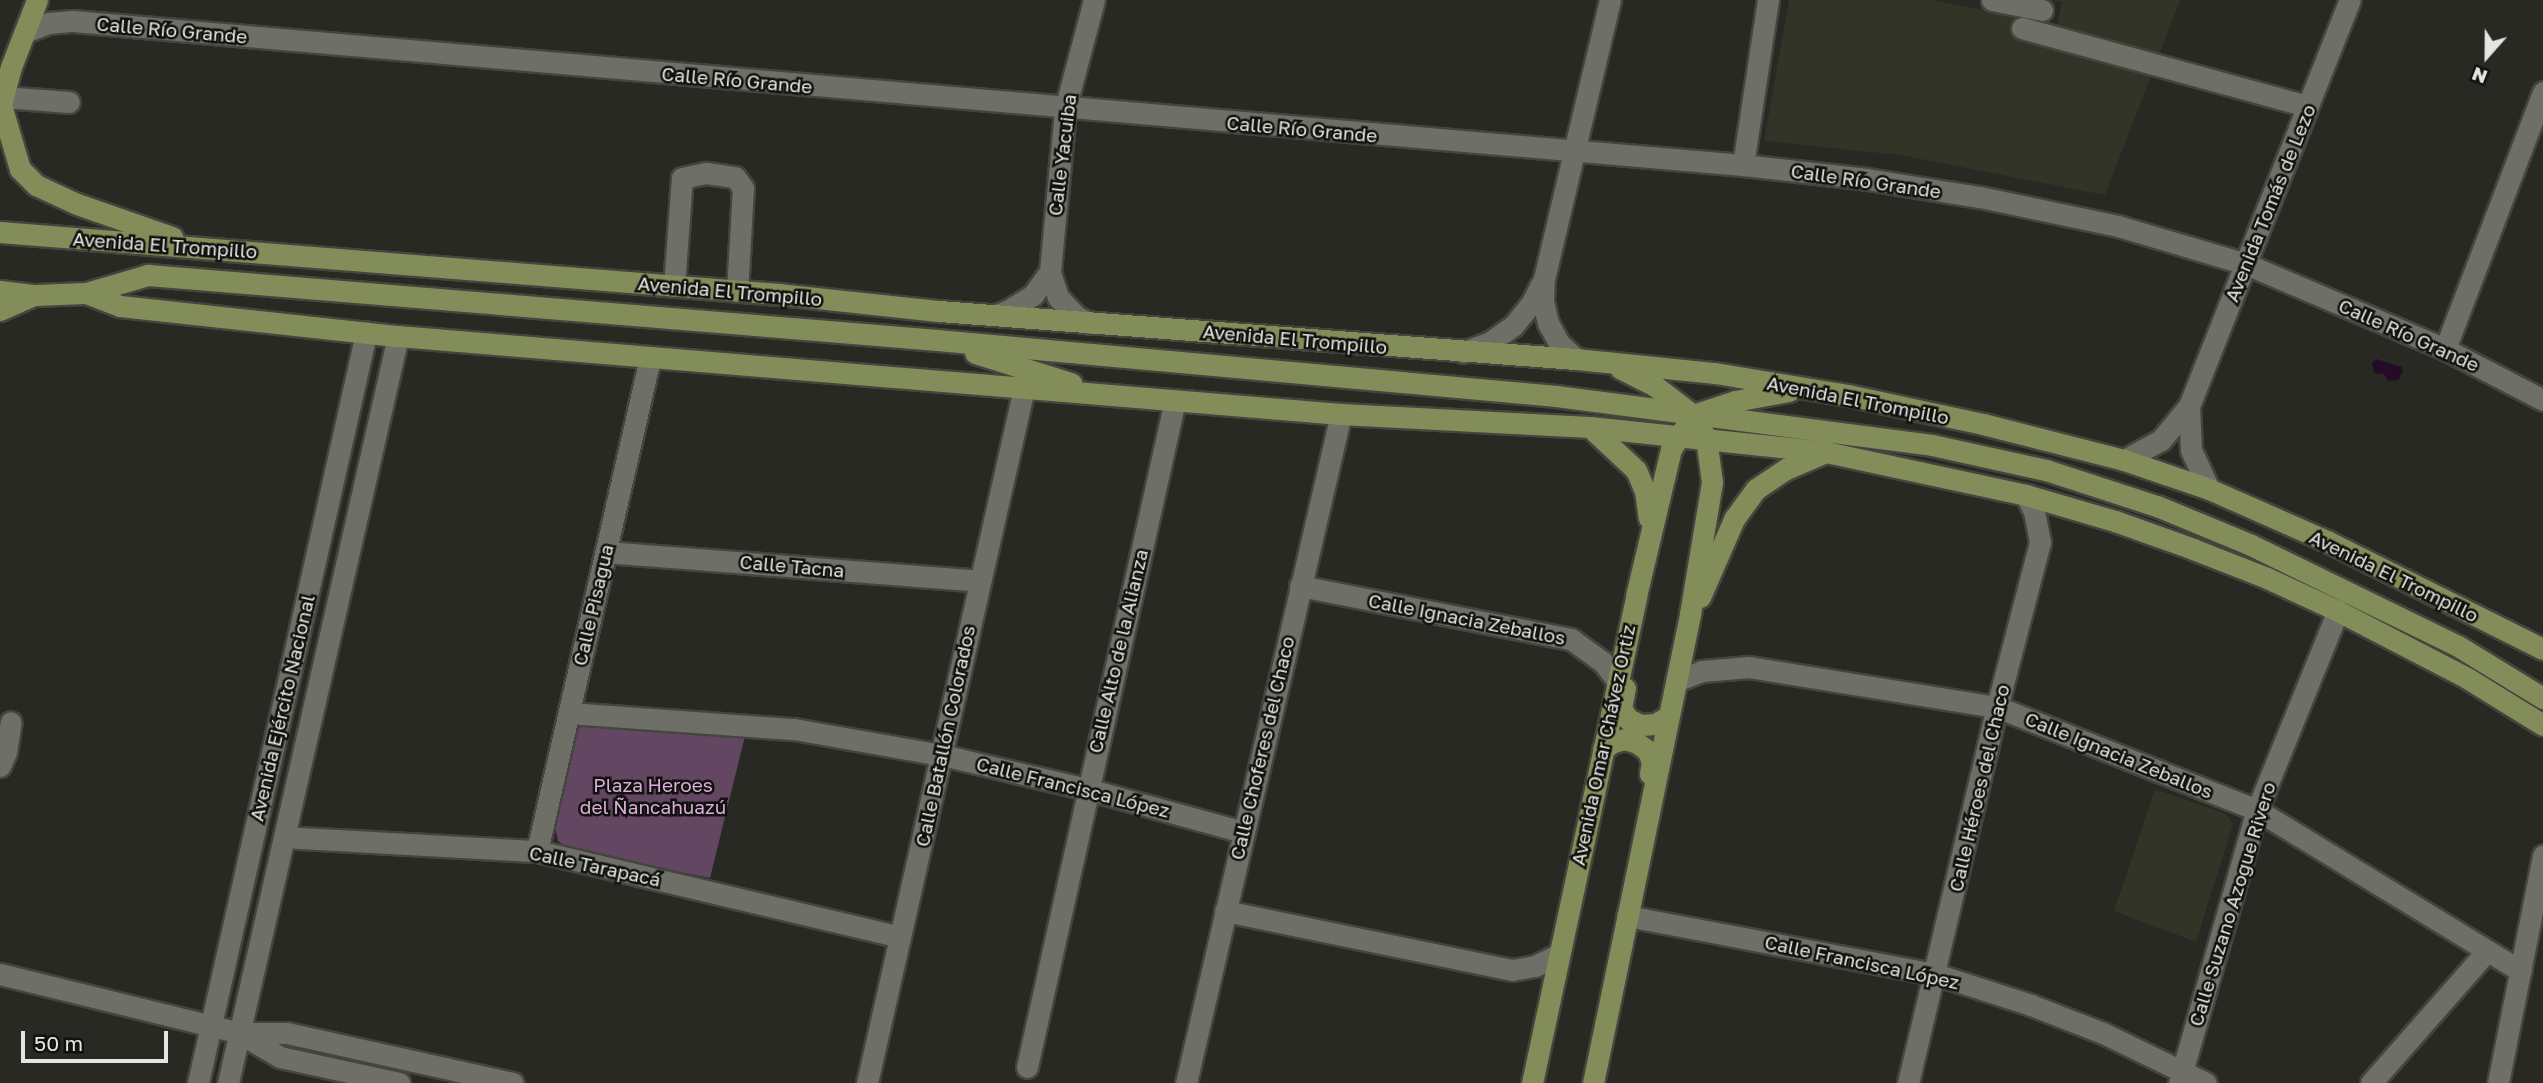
<!DOCTYPE html>
<meta charset="utf-8">
<style>
body{margin:0}
#map{position:relative;width:2543px;height:1083px;overflow:hidden;background:#282922;font-family:"Golos Text",sans-serif}
div>[style]{position:absolute}
.built>*{inset:0;background:#313426}
.green>*{inset:0;background:#624662}
.water>*{inset:0;background:#250c26}
.roads{filter:drop-shadow(2px 0 #43453e) drop-shadow(-2px 0 #43453e) drop-shadow(0 2px #43453e) drop-shadow(0 -2px #43453e)}
.minor>*{height:21px;margin:-10.5px;padding:0 10.5px;transform-origin:10.5px;border-radius:10.5px;background:#6e7067}
.major>*{height:21px;margin:-10.5px;padding:0 10.5px;transform-origin:10.5px;border-radius:10.5px;background:#838d5a}
span{translate:-50% -50%;white-space:nowrap;text-align:center;line-height:1.15;-webkit-text-stroke:5px #11120e;paint-order:stroke}
.street-label{font-size:19px;color:#e5e6e1}
.park-label{font-size:19px;color:#ddabdd}
.north{position:absolute;left:2452px;top:21px;width:70px;height:70px;-webkit-text-stroke:5px #11120e;paint-order:stroke;rotate:201deg;font-size:19px;font-weight:700;line-height:28px;text-align:center;color:#e5e6e1}
.north::after{content:'';display:block;margin:auto;width:24px;height:32px;background:#e5e6e1;clip-path:polygon(50% 0,100% 100%,50% 72%,0 100%)}
.scale{position:absolute;left:21px;top:1031px;width:147px;height:32px;box-sizing:border-box;border:4px solid #e5e6e1;border-top:0;padding-left:9px;font-size:21px;line-height:24px;white-space:nowrap;color:#e5e6e1;-webkit-text-stroke:5px #11120e;paint-order:stroke}
</style>
<div id="map">
<div class="built">
<i style="clip-path:polygon(1789px 0,1931px 0,2057px 24px,2062px 2px,2051px 0,2180px 0,2105px 195px,1900px 155px,1764px 141px)"></i>
<i style="clip-path:polygon(2155px 789px,2226px 814px,2233px 824px,2196px 942px,2114px 911px)"></i>
</div>
<div class="green">
<i style="clip-path:polygon(584px 723px,745px 736px,710px 878px,571px 850px,558px 841px,555px 826px,578px 730px)"></i>
</div>
<div class="water">
<i style="clip-path:polygon(2376px 359px,2402px 367px,2403px 371px,2398px 380px,2388px 381px,2384px 374px,2374px 373px,2372px 363px)"></i>
</div>
<div class="roads">
<div class="minor">
<i style="left:1992px;top:0;width:51px;rotate:11.3deg"></i>
<i style="left:2022px;top:28px;width:296px;rotate:15.3deg"></i>
<i style="left:25px;top:32px;width:26px;rotate:-21deg"></i>
<i style="left:49px;top:23px;width:24px;rotate:-5deg"></i>
<i style="left:73px;top:21px;width:1676px;rotate:4.93deg"></i>
<i style="left:1743px;top:165px;width:125px;rotate:6.4deg"></i>
<i style="left:1867px;top:179px;width:114px;rotate:9.1deg"></i>
<i style="left:1980px;top:197px;width:141px;rotate:11.9deg"></i>
<i style="left:2118px;top:226px;width:134px;rotate:16.5deg"></i>
<i style="left:2246px;top:264px;width:216px;rotate:23.1deg"></i>
<i style="left:2445px;top:349px;width:110px;rotate:27.5deg"></i>
<i style="left:3px;top:97px;width:66px;rotate:4.3deg"></i>
<i style="left:1743px;top:165px;width:167px;rotate:-81.4deg"></i>
<i style="left:674px;top:286px;width:108px;rotate:-85.8deg"></i>
<i style="left:682px;top:178px;width:25px;rotate:-12deg"></i>
<i style="left:706px;top:173px;width:29px;rotate:8deg"></i>
<i style="left:735px;top:177px;width:14px;rotate:54deg"></i>
<i style="left:743px;top:188px;width:103px;rotate:93.3deg"></i>
<i style="left:996px;top:315px;width:14px;rotate:-21deg"></i>
<i style="left:1009px;top:310px;width:28px;rotate:-32deg"></i>
<i style="left:1033px;top:295px;width:29px;rotate:-54deg"></i>
<i style="left:1089px;top:323px;width:13px;rotate:-153deg"></i>
<i style="left:1077px;top:317px;width:28px;rotate:-134deg"></i>
<i style="left:1058px;top:297px;width:26px;rotate:-108deg"></i>
<i style="left:1050px;top:272px;width:164px;rotate:-84.7deg"></i>
<i style="left:1065px;top:109px;width:113px;rotate:-75.1deg"></i>
<i style="left:2445px;top:349px;width:275px;rotate:-69.1deg"></i>
<i style="left:1463px;top:352px;width:29px;rotate:-20deg"></i>
<i style="left:1490px;top:342px;width:28px;rotate:-35deg"></i>
<i style="left:1513px;top:326px;width:28px;rotate:-51deg"></i>
<i style="left:1531px;top:304px;width:22px;rotate:-63deg"></i>
<i style="left:1576px;top:359px;width:23px;rotate:-137deg"></i>
<i style="left:1559px;top:343px;width:23px;rotate:-119deg"></i>
<i style="left:1548px;top:323px;width:22px;rotate:-103deg"></i>
<i style="left:1543px;top:302px;width:23px;rotate:-88deg"></i>
<i style="left:1544px;top:279px;width:287px;rotate:-76.7deg"></i>
<i style="left:2189px;top:406px;width:44px;rotate:87.4deg"></i>
<i style="left:2191px;top:450px;width:43px;rotate:65.2deg"></i>
<i style="left:2124px;top:460px;width:42px;rotate:-28.4deg"></i>
<i style="left:2161px;top:440px;width:44px;rotate:-50.5deg"></i>
<i style="left:2189px;top:406px;width:437px;rotate:-68.4deg"></i>
<i style="left:606px;top:552px;width:374px;rotate:4.4deg"></i>
<i style="left:1300px;top:586px;width:276px;rotate:11.1deg"></i>
<i style="left:1571px;top:639px;width:39px;rotate:36deg"></i>
<i style="left:1603px;top:662px;width:25px;rotate:53deg"></i>
<i style="left:1676px;top:681px;width:28px;rotate:-21deg"></i>
<i style="left:1702px;top:671px;width:47px;rotate:-4.9deg"></i>
<i style="left:1749px;top:667px;width:251px;rotate:9.2deg"></i>
<i style="left:1997px;top:707px;width:280px;rotate:21.6deg"></i>
<i style="left:2257px;top:810px;width:309px;rotate:31.4deg"></i>
<i style="left:569px;top:713px;width:226px;rotate:4.1deg"></i>
<i style="left:794px;top:729px;width:150px;rotate:10deg"></i>
<i style="left:942px;top:755px;width:149px;rotate:13.2deg"></i>
<i style="left:1087px;top:789px;width:162px;rotate:15.4deg"></i>
<i style="left:0;top:766px;width:15px;rotate:-67deg"></i>
<i style="left:6px;top:752px;width:30px;rotate:-81deg"></i>
<i style="left:284px;top:837px;width:253px;rotate:3.2deg"></i>
<i style="left:537px;top:851px;width:373px;rotate:13.3deg"></i>
<i style="left:537px;top:851px;width:506px;rotate:-77.09deg"></i>
<i style="left:1225px;top:911px;width:293px;rotate:11.6deg"></i>
<i style="left:1512px;top:970px;width:23px;rotate:-10deg"></i>
<i style="left:1535px;top:966px;width:25px;rotate:-26deg"></i>
<i style="left:1627px;top:916px;width:313px;rotate:10.7deg"></i>
<i style="left:1935px;top:974px;width:101px;rotate:17.9deg"></i>
<i style="left:2031px;top:1005px;width:77px;rotate:21.3deg"></i>
<i style="left:2103px;top:1033px;width:114px;rotate:25.9deg"></i>
<i style="left:0;top:974px;width:247px;rotate:13.8deg"></i>
<i style="left:240px;top:1033px;width:47px"></i>
<i style="left:287px;top:1033px;width:231px;rotate:12.5deg"></i>
<i style="left:241px;top:1034px;width:45px;rotate:30.5deg"></i>
<i style="left:280px;top:1057px;width:122px;rotate:12.3deg"></i>
<i style="left:1027px;top:1067px;width:683px;rotate:-77.49deg"></i>
<i style="left:198px;top:1083px;width:769px;rotate:-77.37deg"></i>
<i style="left:228px;top:1083px;width:766px;rotate:-77.18deg"></i>
<i style="left:867px;top:1083px;width:713px;rotate:-77.27deg"></i>
<i style="left:1186px;top:1083px;width:687px;rotate:-76.96deg"></i>
<i style="left:1908px;top:1083px;width:386px;rotate:-76.7deg"></i>
<i style="left:1997px;top:707px;width:171px;rotate:-75.4deg"></i>
<i style="left:2040px;top:542px;width:31px;rotate:-101deg"></i>
<i style="left:2034px;top:512px;width:19px;rotate:-115deg"></i>
<i style="left:2179px;top:1083px;width:284px;rotate:-74.1deg"></i>
<i style="left:2257px;top:810px;width:215px;rotate:-67.9deg"></i>
<i style="left:2371px;top:1083px;width:174px;rotate:-48.7deg"></i>
<i style="left:2498px;top:1083px;width:232px;rotate:-78.8deg"></i>
</div>
<div class="major">
<i style="left:1px;top:105px;width:67px;rotate:73.5deg"></i>
<i style="left:20px;top:169px;width:23px;rotate:45deg"></i>
<i style="left:36px;top:185px;width:45px;rotate:24.9deg"></i>
<i style="left:77px;top:204px;width:101px;rotate:19.2deg"></i>
<i style="left:0;top:108px;width:42px;rotate:-75deg"></i>
<i style="left:11px;top:67px;width:72px;rotate:-68.8deg"></i>
<i style="left:0;top:232px;width:781px;rotate:4.55deg"></i>
<i style="left:779px;top:294px;width:161px;rotate:6.1deg"></i>
<i style="left:939px;top:311px;width:639px;rotate:4.31deg"></i>
<i style="left:1576px;top:359px;width:140px;rotate:5.8deg"></i>
<i style="left:1715px;top:373px;width:135px;rotate:9.4deg"></i>
<i style="left:1848px;top:395px;width:138px;rotate:12.1deg"></i>
<i style="left:1983px;top:424px;width:146px;rotate:14.3deg"></i>
<i style="left:2124px;top:460px;width:90px;rotate:18.8deg"></i>
<i style="left:2209px;top:489px;width:131px;rotate:23.8deg"></i>
<i style="left:2329px;top:542px;width:239px;rotate:26.6deg"></i>
<i style="left:0;top:291px;width:35px;rotate:7deg"></i>
<i style="left:35px;top:295px;width:51px;rotate:-2.2deg"></i>
<i style="left:86px;top:293px;width:65px;rotate:-16.2deg"></i>
<i style="left:148px;top:275px;width:792px;rotate:4.71deg"></i>
<i style="left:937px;top:340px;width:622px;rotate:5.17deg"></i>
<i style="left:1556px;top:396px;width:379px;rotate:7.4deg"></i>
<i style="left:1932px;top:445px;width:117px;rotate:12.4deg"></i>
<i style="left:2046px;top:470px;width:117px;rotate:18deg"></i>
<i style="left:2157px;top:506px;width:102px;rotate:22.5deg"></i>
<i style="left:2251px;top:545px;width:230px;rotate:26deg"></i>
<i style="left:2458px;top:646px;width:100px;rotate:31.5deg"></i>
<i style="left:86px;top:293px;width:36px;rotate:21deg"></i>
<i style="left:120px;top:306px;width:280px;rotate:6.2deg"></i>
<i style="left:398px;top:336px;width:946px;rotate:4.73deg"></i>
<i style="left:1341px;top:414px;width:249px;rotate:3deg"></i>
<i style="left:1590px;top:427px;width:237px;rotate:6deg"></i>
<i style="left:1826px;top:452px;width:205px;rotate:12.1deg"></i>
<i style="left:2026px;top:495px;width:93px;rotate:16.3deg"></i>
<i style="left:2115px;top:521px;width:83px;rotate:19.7deg"></i>
<i style="left:2193px;top:549px;width:79px;rotate:21.4deg"></i>
<i style="left:2267px;top:578px;width:78px;rotate:24.9deg"></i>
<i style="left:2338px;top:611px;width:145px;rotate:27.4deg"></i>
<i style="left:2467px;top:678px;width:89px;rotate:31.7deg"></i>
<i style="left:0;top:310px;width:36px;rotate:-24deg"></i>
<i style="left:975px;top:353px;width:101px;rotate:17.4deg"></i>
<i style="left:1590px;top:427px;width:63px;rotate:43.1deg"></i>
<i style="left:1636px;top:470px;width:23px;rotate:67deg"></i>
<i style="left:1645px;top:491px;width:27px;rotate:82deg"></i>
<i style="left:1700px;top:597px;width:85px;rotate:-66.4deg"></i>
<i style="left:1734px;top:519px;width:37px;rotate:-54deg"></i>
<i style="left:1756px;top:489px;width:36px;rotate:-34deg"></i>
<i style="left:1786px;top:469px;width:43px;rotate:-23deg"></i>
<i style="left:1625px;top:688px;width:20px;rotate:101deg"></i>
<i style="left:1621px;top:708px;width:13px;rotate:58deg"></i>
<i style="left:1628px;top:719px;width:14px;rotate:25deg"></i>
<i style="left:1641px;top:725px;width:14px;rotate:-4deg"></i>
<i style="left:1655px;top:724px;width:14px;rotate:-30deg"></i>
<i style="left:1603px;top:749px;width:12px;rotate:-35deg"></i>
<i style="left:1613px;top:742px;width:12px;rotate:-14deg"></i>
<i style="left:1625px;top:739px;width:13px;rotate:18deg"></i>
<i style="left:1637px;top:743px;width:12px;rotate:35deg"></i>
<i style="left:1647px;top:750px;width:12px;rotate:66deg"></i>
<i style="left:1652px;top:761px;width:13px;rotate:99deg"></i>
<i style="left:1532px;top:1083px;width:498px;rotate:-77.9deg"></i>
<i style="left:1636px;top:596px;width:151px;rotate:-76.6deg"></i>
<i style="left:1671px;top:449px;width:40px;rotate:-57.1deg"></i>
<i style="left:1693px;top:415px;width:44px;rotate:-18.4deg"></i>
<i style="left:1735px;top:401px;width:55px;rotate:-10.5deg"></i>
<i style="left:1593px;top:1083px;width:479px;rotate:-78.3deg"></i>
<i style="left:1690px;top:614px;width:134px;rotate:-80.5deg"></i>
<i style="left:1712px;top:482px;width:44px;rotate:-97.8deg"></i>
<i style="left:1706px;top:438px;width:26px;rotate:-119deg"></i>
<i style="left:1693px;top:415px;width:48px;rotate:-142.7deg"></i>
<i style="left:1655px;top:386px;width:39px;rotate:-153deg"></i>
</div>
</div>
<div class="street-label">
<span style="left:172px;top:30px;rotate:5deg">Calle Río Grande</span>
<span style="left:737px;top:80px;rotate:5deg">Calle Río Grande</span>
<span style="left:1302px;top:129px;rotate:5deg">Calle Río Grande</span>
<span style="left:1062px;top:155px;rotate:-83deg">Calle Yacuiba</span>
<span style="left:1866px;top:181px;rotate:8deg">Calle Río Grande</span>
<span style="left:2270px;top:203px;rotate:-68deg">Avenida Tomás de Lezo</span>
<span style="left:165px;top:245px;rotate:4deg">Avenida El Trompillo</span>
<span style="left:730px;top:291px;rotate:5deg">Avenida El Trompillo</span>
<span style="left:2409px;top:335px;rotate:24deg">Calle Río Grande</span>
<span style="left:1295px;top:339px;rotate:5deg">Avenida El Trompillo</span>
<span style="left:1858px;top:400px;rotate:11deg">Avenida El Trompillo</span>
<span style="left:792px;top:566px;rotate:5deg">Calle Tacna</span>
<span style="left:2394px;top:576px;rotate:26deg">Avenida El Trompillo</span>
<span style="left:593px;top:605px;rotate:-77deg">Calle Pisagua</span>
<span style="left:1467px;top:619px;rotate:11deg">Calle Ignacia Zeballos</span>
<span style="left:1118px;top:651px;rotate:-77deg">Calle Alto de la Alianza</span>
<span style="left:282px;top:708px;rotate:-77deg">Avenida Ejército Nacional</span>
<span style="left:945px;top:736px;rotate:-78deg">Calle Batallón Colorados</span>
<span style="left:1603px;top:745px;rotate:-78deg">Avenida Omar Chávez Ortiz</span>
<span style="left:1262px;top:748px;rotate:-77deg">Calle Choferes del Chaco</span>
<span style="left:2119px;top:755px;rotate:22deg">Calle Ignacia Zeballos</span>
<span style="left:1073px;top:787px;rotate:14deg">Calle Francisca López</span>
<span style="left:1979px;top:788px;rotate:-77deg">Calle Héroes del Chaco</span>
<span style="left:595px;top:866px;rotate:12deg">Calle Tarapacá</span>
<span style="left:2232px;top:904px;rotate:-73deg">Calle Suzano Azogue Rivero</span>
<span style="left:1862px;top:962px;rotate:12deg">Calle Francisca López</span>
</div>
<div class="park-label">
<span style="left:653px;top:796px">Plaza Heroes<br>del Ñancahuazú</span>
</div>
<div class="north">N</div>
<div class="scale">50 m</div>
</div>
